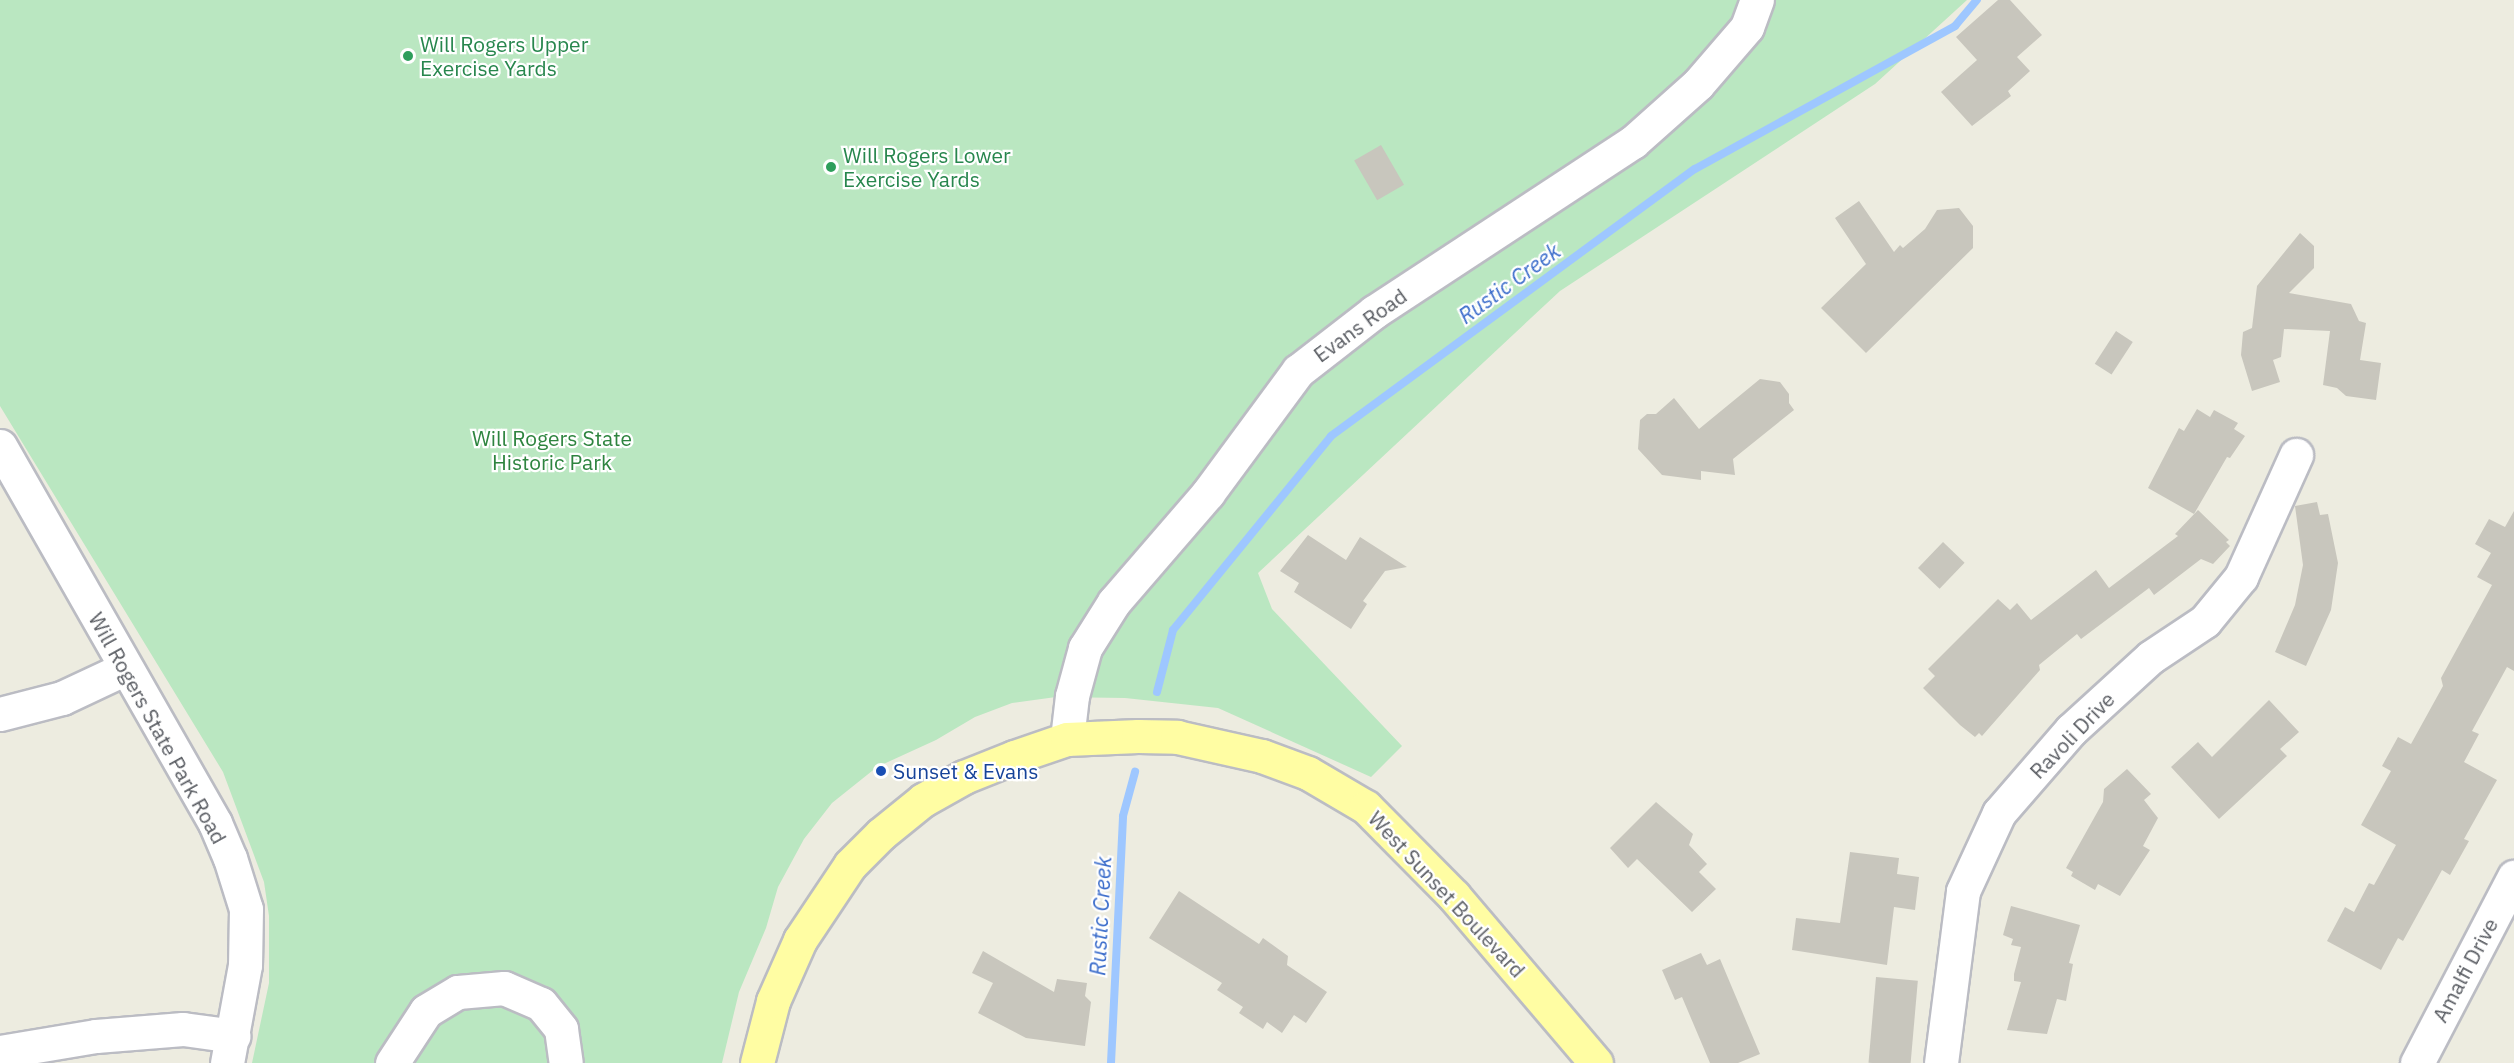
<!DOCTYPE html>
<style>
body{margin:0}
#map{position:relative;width:2514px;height:1063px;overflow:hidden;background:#edece0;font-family:"IBM Plex Sans",sans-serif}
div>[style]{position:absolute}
.green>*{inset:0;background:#bae7c1}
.stream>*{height:8px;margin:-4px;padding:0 4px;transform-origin:4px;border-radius:4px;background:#9ec7ff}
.building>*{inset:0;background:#c8c6bd;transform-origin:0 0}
.roads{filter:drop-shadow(2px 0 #bbbcc3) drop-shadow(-2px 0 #bbbcc3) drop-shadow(0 2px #bbbcc3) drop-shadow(0 -2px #bbbcc3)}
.minor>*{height:33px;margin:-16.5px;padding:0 16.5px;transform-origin:16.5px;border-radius:16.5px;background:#fff}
.major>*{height:33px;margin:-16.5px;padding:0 16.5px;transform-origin:16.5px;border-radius:16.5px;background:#fffda3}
.dots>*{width:16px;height:16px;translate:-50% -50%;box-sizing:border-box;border:3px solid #fff;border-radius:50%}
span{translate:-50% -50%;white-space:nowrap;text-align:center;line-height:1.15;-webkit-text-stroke:4.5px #fff;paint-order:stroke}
.leisure-label{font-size:21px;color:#27864d}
.left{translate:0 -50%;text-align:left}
.street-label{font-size:21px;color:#595c62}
.park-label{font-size:21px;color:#2e843f}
.transit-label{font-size:21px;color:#164399}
.water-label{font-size:22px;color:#396bca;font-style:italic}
</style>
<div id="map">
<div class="green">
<i style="clip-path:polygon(0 0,1967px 0,1875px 84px,1560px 291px,1258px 573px,1272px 609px,1402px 746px,1371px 777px,1218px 708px,1125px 698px,1056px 697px,1012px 703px,975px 717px,936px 740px,877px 767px,832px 803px,804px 839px,778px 887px,766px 928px,739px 992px,722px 1063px,252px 1063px,269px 983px,269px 916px,264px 882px,223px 772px,0 406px)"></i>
</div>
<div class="stream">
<i style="left:1157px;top:692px;width:64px;rotate:-75.5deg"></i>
<i style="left:1173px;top:630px;width:250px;rotate:-50.8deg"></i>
<i style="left:1331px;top:436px;width:451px;rotate:-36.3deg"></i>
<i style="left:1695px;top:169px;width:297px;rotate:-28.8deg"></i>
<i style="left:1955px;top:26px;width:34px;rotate:-50deg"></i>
<i style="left:1111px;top:1063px;width:247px;rotate:-87.2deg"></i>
<i style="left:1123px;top:816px;width:46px;rotate:-74.7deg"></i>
</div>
<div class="building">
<i style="clip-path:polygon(1998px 0,2010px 0,2042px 35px,2017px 57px,2030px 71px,2008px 91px,2011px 96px,1972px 126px,1941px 92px,1977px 60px,1956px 37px)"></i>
<i style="left:1381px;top:145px;width:46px;height:31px;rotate:60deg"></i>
<i style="clip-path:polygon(1859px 201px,1894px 252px,1900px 245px,1903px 248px,1925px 229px,1937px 210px,1959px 208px,1973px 226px,1973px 248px,1866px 353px,1821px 308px,1866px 264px,1835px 218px)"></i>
<i style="clip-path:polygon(2300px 233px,2314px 246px,2314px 268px,2289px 293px,2351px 304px,2359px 321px,2366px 323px,2360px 360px,2381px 363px,2376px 400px,2346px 396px,2337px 388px,2323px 385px,2330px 331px,2284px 329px,2281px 357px,2273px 360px,2280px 382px,2252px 391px,2241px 355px,2243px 332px,2252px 328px,2257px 286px)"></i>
<i style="left:2116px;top:331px;width:20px;height:39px;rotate:33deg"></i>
<i style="clip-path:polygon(1760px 379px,1780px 382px,1789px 394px,1789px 403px,1794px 410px,1733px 459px,1735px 475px,1701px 471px,1701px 480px,1662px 475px,1638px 449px,1640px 420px,1647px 414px,1656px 414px,1674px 398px,1699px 429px)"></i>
<i style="clip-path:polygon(2197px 409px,2210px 417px,2214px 410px,2238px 423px,2234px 429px,2245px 436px,2230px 458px,2227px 457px,2194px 514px,2148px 488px,2179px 428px,2184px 431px)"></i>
<i style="clip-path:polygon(2317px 502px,2320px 515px,2328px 514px,2338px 563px,2331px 610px,2306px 666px,2275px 652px,2295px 605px,2303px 565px,2295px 506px)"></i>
<i style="clip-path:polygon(2198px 510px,2229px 540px,2226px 542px,2230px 546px,2213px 564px,2201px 559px,2154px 595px,2149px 588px,2081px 639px,2077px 634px,2039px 665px,2040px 670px,1982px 736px,1979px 733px,1975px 737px,1960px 725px,1923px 688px,1935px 676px,1928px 669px,1998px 599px,2010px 610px,2017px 603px,2031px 620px,2096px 570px,2109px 588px,2178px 536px,2175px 534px)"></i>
<i style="clip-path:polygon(2514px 511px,2514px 671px,2507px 667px,2472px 731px,2479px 734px,2464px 762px,2497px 780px,2464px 839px,2469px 841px,2450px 875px,2442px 870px,2403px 941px,2398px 938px,2381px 970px,2327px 941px,2345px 907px,2354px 912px,2369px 883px,2374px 885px,2396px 845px,2361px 825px,2391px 771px,2382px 766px,2398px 737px,2411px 744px,2443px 686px,2441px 678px,2492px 585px,2477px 577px,2491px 553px,2475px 544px,2489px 519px,2505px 527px)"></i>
<i style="clip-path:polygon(1308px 535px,1346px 560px,1360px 537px,1407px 567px,1385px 571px,1363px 601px,1367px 604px,1351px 629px,1294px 592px,1299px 583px,1280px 571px)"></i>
<i style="left:1943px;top:542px;width:30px;height:36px;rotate:44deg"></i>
<i style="clip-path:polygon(2269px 700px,2299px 732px,2280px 749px,2287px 756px,2219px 819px,2171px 767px,2198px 742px,2212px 757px)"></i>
<i style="clip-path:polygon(2127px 769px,2151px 794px,2144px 800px,2158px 818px,2143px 846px,2150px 850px,2120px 896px,2098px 884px,2095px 890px,2071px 876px,2073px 872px,2066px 868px,2103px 802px,2104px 789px)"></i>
<i style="clip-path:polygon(1656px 802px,1693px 834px,1689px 845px,1707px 864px,1699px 872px,1716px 889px,1692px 912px,1637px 859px,1628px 868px,1610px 848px)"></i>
<i style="clip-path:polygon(1850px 852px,1899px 858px,1897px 874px,1919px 877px,1915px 910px,1894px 907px,1887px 965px,1792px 950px,1796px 918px,1840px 923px)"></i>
<i style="clip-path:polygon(1179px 891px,1259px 944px,1263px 938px,1288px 956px,1287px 965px,1327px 992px,1306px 1023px,1294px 1015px,1282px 1033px,1267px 1022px,1263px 1029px,1239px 1013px,1243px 1007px,1217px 990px,1222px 983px,1149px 938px)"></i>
<i style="clip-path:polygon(2011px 906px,2080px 925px,2069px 963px,2073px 964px,2066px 1001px,2057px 999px,2047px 1034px,2007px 1030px,2021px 982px,2014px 981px,2014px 974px,2021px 947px,2011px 945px,2013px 939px,2003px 935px)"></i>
<i style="clip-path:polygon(983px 951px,1054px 992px,1057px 979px,1087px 983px,1085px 996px,1091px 1002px,1085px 1046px,1026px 1038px,978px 1013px,993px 983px,972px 973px)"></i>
<i style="clip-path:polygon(1701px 953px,1707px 965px,1720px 959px,1760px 1054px,1738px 1063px,1710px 1063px,1682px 997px,1675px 1000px,1662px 970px)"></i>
<i style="left:1876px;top:977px;width:42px;height:86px;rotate:5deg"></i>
</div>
<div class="roads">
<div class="minor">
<i style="left:0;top:446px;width:434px;rotate:60.3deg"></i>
<i style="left:215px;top:823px;width:38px;rotate:67deg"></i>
<i style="left:230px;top:858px;width:53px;rotate:72.6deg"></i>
<i style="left:246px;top:909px;width:56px;rotate:91deg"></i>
<i style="left:245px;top:965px;width:100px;rotate:100.4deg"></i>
<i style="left:0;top:714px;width:64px;rotate:-14.5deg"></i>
<i style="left:62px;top:698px;width:68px;rotate:-25.1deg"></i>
<i style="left:1067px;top:739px;width:43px;rotate:-83.4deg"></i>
<i style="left:1072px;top:696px;width:50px;rotate:-74.8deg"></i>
<i style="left:1085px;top:648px;width:54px;rotate:-57.8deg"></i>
<i style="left:1114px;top:602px;width:144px;rotate:-49.2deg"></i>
<i style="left:1208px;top:493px;width:152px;rotate:-53.6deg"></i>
<i style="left:1298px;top:371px;width:96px;rotate:-37.8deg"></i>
<i style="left:1374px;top:312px;width:310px;rotate:-33.3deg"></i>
<i style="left:1633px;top:142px;width:87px;rotate:-41.7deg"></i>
<i style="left:1698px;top:84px;width:75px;rotate:-49.3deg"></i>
<i style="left:1747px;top:27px;width:29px;rotate:-70deg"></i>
<i style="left:0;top:1052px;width:97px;rotate:-9.5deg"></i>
<i style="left:96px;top:1036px;width:87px;rotate:-4.6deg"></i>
<i style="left:183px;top:1029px;width:51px;rotate:7.8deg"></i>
<i style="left:392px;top:1063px;width:62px;rotate:-56.8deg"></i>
<i style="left:426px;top:1011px;width:37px;rotate:-31deg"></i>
<i style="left:458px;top:992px;width:46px;rotate:-5deg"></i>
<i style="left:504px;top:988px;width:40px;rotate:23.4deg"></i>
<i style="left:541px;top:1004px;width:32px;rotate:51deg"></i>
<i style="left:561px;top:1029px;width:34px;rotate:82deg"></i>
<i style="left:1941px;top:1063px;width:173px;rotate:-82.7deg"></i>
<i style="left:1963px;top:891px;width:86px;rotate:-65.2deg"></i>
<i style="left:1999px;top:813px;width:110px;rotate:-49.1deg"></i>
<i style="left:2071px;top:730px;width:108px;rotate:-42.4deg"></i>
<i style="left:2151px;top:657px;width:65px;rotate:-33.7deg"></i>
<i style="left:2205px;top:621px;width:57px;rotate:-50.7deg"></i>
<i style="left:2241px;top:577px;width:134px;rotate:-65.7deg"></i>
<i style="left:2417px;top:1063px;width:210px;rotate:-62.5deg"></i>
</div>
<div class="major">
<i style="left:757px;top:1063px;width:64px;rotate:-75.5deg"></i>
<i style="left:773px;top:1001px;width:67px;rotate:-66.1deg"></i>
<i style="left:800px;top:940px;width:90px;rotate:-56.3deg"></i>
<i style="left:850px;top:865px;width:44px;rotate:-45deg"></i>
<i style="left:881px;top:834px;width:54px;rotate:-39deg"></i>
<i style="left:923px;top:800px;width:47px;rotate:-29.3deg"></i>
<i style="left:964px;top:777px;width:54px;rotate:-21.8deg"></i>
<i style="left:1014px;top:757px;width:56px;rotate:-18.8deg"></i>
<i style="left:1067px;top:739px;width:71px;rotate:-2.4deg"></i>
<i style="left:1138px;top:736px;width:39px;rotate:1deg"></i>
<i style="left:1177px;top:737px;width:87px;rotate:12.6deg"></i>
<i style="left:1262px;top:756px;width:49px;rotate:20.3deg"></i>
<i style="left:1308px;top:773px;width:67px;rotate:30.4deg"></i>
<i style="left:1366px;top:807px;width:125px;rotate:45.3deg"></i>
<i style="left:1454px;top:896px;width:219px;rotate:49.6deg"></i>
</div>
</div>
<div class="dots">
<i style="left:408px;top:56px;background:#2e9e5b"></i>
<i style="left:831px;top:167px;background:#2e9e5b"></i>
<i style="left:881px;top:771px;background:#1a4fb4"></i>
</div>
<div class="leisure-label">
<span class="left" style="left:420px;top:56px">Will Rogers Upper<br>Exercise Yards</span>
<span class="left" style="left:843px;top:167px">Will Rogers Lower<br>Exercise Yards</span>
</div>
<div class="street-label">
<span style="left:1360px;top:325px;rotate:-36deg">Evans Road</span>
<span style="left:158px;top:728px;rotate:61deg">Will Rogers State Park Road</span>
<span style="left:2072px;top:735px;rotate:-46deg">Ravoli Drive</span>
<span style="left:1447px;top:894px;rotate:47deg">West Sunset Boulevard</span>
<span style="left:2465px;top:970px;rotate:-62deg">Amalfi Drive</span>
</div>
<div class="park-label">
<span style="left:552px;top:450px">Will Rogers State<br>Historic Park</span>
</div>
<div class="transit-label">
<span class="left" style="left:893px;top:771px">Sunset &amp; Evans</span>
</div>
<div class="water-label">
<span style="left:1509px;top:283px;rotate:-36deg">Rustic Creek</span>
<span style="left:1100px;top:916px;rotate:-87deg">Rustic Creek</span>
</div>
</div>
